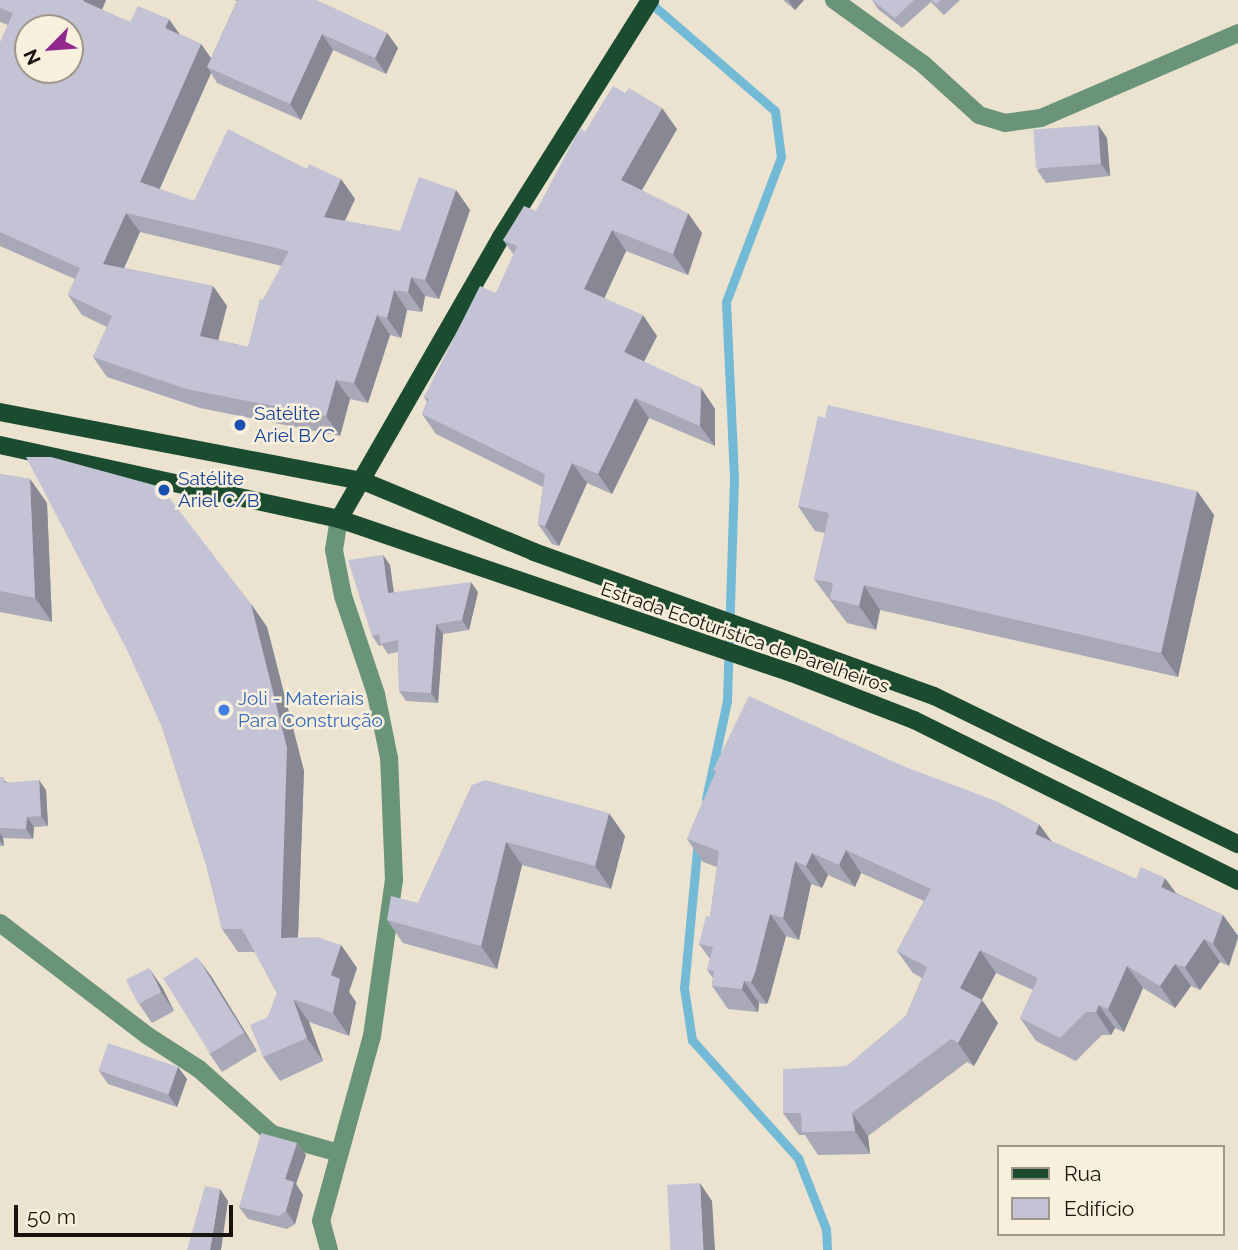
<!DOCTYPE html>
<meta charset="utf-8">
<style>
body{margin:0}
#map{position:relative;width:1238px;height:1250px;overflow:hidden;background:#ebe2d0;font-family:Raleway,sans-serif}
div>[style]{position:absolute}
.stream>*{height:9px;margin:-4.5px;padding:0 4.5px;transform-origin:4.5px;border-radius:4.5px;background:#73bad6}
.minor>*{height:18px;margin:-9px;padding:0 9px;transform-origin:9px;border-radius:9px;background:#699478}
.major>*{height:18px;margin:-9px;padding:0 9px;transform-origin:9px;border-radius:9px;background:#1b4c30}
.wall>*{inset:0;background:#a8a8b7}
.shaded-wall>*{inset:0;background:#888895}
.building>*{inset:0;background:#c3c3d5;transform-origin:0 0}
.dots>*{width:19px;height:19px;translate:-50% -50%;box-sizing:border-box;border:4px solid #f8efdd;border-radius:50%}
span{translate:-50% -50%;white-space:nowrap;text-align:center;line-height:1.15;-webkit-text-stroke:5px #f8efdd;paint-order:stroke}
.transit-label{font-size:19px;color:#164399}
.left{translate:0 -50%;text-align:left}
.street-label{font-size:19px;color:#17140e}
.shop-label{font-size:19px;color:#366cbe}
.legend{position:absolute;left:997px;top:1145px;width:228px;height:91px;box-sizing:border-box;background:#f8efdd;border:2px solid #9e978a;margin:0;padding:9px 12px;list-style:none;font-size:21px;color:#17140e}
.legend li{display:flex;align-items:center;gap:14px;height:35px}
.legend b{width:35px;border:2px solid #9e978a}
.north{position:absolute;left:14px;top:14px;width:70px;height:70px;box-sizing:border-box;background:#f8efdd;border:2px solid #9e978a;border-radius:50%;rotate:245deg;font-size:19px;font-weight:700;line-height:28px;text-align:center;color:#17140e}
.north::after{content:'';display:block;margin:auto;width:24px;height:32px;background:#92298c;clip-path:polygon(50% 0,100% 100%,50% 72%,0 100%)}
.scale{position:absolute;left:14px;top:1205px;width:219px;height:32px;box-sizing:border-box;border:4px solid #17140e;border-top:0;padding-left:9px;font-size:21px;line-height:24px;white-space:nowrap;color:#17140e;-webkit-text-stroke:5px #f8efdd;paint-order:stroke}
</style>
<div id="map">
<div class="stream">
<i style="left:647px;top:0;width:169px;rotate:40.9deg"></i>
<i style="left:775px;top:111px;width:46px;rotate:82.6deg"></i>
<i style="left:781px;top:157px;width:155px;rotate:110.8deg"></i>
<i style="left:726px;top:302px;width:176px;rotate:87.4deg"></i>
<i style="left:734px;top:478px;width:223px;rotate:91.8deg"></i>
<i style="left:727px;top:701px;width:100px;rotate:102.1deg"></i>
<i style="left:698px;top:840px;width:149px;rotate:95.4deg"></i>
<i style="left:684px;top:988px;width:53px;rotate:81.3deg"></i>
<i style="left:692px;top:1040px;width:159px;rotate:48.1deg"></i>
<i style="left:798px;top:1158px;width:76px;rotate:68.5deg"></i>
<i style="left:826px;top:1229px;width:21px;rotate:87deg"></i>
</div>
<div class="minor">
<i style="left:834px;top:0;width:110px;rotate:35.7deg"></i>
<i style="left:923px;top:64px;width:76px;rotate:42.3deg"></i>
<i style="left:979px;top:115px;width:27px;rotate:17deg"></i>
<i style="left:1005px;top:123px;width:36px;rotate:-8deg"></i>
<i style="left:1041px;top:118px;width:215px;rotate:-23.3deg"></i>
<i style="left:0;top:923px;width:186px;rotate:37.4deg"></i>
<i style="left:148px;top:1036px;width:61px;rotate:32.9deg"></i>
<i style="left:199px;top:1069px;width:98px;rotate:41.7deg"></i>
<i style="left:272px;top:1134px;width:70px;rotate:15.8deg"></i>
<i style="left:329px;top:1250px;width:30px;rotate:-105deg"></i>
<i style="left:321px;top:1221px;width:192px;rotate:-74.6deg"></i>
<i style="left:372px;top:1036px;width:158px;rotate:-82deg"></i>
<i style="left:394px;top:880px;width:122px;rotate:-92.3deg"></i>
<i style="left:389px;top:758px;width:65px;rotate:-101.5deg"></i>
<i style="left:376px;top:694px;width:103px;rotate:-108.6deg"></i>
<i style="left:343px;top:596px;width:47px;rotate:-101.1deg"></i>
<i style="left:334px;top:550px;width:31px;rotate:-81deg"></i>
</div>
<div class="major">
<i style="left:0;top:412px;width:369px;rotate:10.8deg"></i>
<i style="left:363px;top:481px;width:185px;rotate:22.5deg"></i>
<i style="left:534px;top:552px;width:425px;rotate:19.8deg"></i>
<i style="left:934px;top:696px;width:338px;rotate:26deg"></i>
<i style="left:0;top:445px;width:347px;rotate:12.3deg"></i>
<i style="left:339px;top:519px;width:478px;rotate:18.8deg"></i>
<i style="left:792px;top:673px;width:131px;rotate:21.1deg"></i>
<i style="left:914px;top:720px;width:362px;rotate:26.4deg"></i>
<i style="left:339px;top:519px;width:325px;rotate:-60.1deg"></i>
<i style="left:501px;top:237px;width:280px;rotate:-57.8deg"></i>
</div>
<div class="wall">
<i style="clip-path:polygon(evenodd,0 0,106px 0,102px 10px,130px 22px,179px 34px,201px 44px,211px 58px,237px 1px,234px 0,316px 0,387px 33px,398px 48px,386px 74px,333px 50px,301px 120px,217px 83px,211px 73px,159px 189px,194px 201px,307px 169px,341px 179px,355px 199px,345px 221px,400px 231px,456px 190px,470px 210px,439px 299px,425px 296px,422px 312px,407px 310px,401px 338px,390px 335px,368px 403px,350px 399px,340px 436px,200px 408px,107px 377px,93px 357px,107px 327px,82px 315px,68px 295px,75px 279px,0 246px,0 43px,8px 25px,0 22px,0 0,140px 232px,282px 266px,263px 300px,248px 347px,218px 340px,227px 306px,213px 286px,124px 268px,140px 232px)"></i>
<i style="clip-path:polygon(783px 0,804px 0,795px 10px)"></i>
<i style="clip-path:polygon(872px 0,960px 0,944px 15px,931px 2px,902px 28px,878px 9px)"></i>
<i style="clip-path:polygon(1098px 125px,1107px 138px,1110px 176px,1046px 183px,1037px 170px)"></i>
<i style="clip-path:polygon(677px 129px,642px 190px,702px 233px,688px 275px,626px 251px,604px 298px,657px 336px,644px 362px,701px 388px,715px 409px,715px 446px,649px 418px,612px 494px,587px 483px,559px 546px,552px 544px,538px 524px,543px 487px,436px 434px,422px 414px,427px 402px,424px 397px,496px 293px,514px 255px,503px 240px,536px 211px,585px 132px)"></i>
<i style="clip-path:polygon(0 474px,30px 479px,47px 503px,52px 622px,0 612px)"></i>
<i style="clip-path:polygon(1197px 491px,1214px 515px,1178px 677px,880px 610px,876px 630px,847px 623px,814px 579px,825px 533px,815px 531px,798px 506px)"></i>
<i style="clip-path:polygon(383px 555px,390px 565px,394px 592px,478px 592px,469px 630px,443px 634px,438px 703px,406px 701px,399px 691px,398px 652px,388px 654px,382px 645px,379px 646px,372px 636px)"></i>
<i style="clip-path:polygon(251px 604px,267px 627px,304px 771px,298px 938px,341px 945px,357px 968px,349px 992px,356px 1002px,349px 1036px,309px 1022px,323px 1061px,280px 1081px,263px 1057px,268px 1017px,277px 993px,255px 952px,238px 952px,222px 929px,206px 864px,162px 727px)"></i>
<i style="clip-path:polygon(713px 770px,1051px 841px,1136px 879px,1176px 893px,1223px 915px,1238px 936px,1238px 939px,1229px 966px,1220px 962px,1200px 990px,1191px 986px,1175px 1008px,1143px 988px,1124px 1032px,1115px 1028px,1111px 1035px,1102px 1035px,1076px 1061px,1036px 1041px,1020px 1018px,1033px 990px,996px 973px,981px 1000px,998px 1023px,974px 1066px,967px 1062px,868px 1136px,870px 1154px,818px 1155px,805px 1135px,799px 1135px,783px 1113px,847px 1066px,906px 1016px,922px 978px,913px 973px,897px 951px,924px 901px,861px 873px,855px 887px,828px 875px,822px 888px,811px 884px,799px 940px,786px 936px,770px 996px,767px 1004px,759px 1003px,758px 1012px,728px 1009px,712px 986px,713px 978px,707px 970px,710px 959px,699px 944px,710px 917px,717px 867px,703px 862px,687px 839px,715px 773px)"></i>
<i style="clip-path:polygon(0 777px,8px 783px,46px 790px,48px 826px,34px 827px,33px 839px,3px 838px,4px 846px,0 846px)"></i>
<i style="clip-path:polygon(472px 785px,625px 836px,611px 889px,522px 865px,497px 969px,403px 943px,387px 920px,418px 903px)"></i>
<i style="clip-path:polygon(211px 976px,257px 1051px,222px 1072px,209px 1053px)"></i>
<i style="clip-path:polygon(162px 987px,174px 1011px,152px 1023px,139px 1004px)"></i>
<i style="clip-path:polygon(178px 1067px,187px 1079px,177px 1107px,108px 1084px,99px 1071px)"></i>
<i style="clip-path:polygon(297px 1143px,306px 1155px,296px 1184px,303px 1195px,295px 1224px,287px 1229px,248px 1219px,239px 1207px)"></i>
</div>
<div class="shaded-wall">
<i style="clip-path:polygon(84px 0,106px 0,97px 21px,83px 1px)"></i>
<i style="clip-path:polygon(788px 0,804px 0,795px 10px)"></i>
<i style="clip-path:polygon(169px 19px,183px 39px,165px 28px)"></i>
<i style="clip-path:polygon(387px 33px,398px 48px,386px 74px,375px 58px)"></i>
<i style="clip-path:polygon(322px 34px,333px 50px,301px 120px,290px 104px)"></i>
<i style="clip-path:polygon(201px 44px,215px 64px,207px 67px,211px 73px,154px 202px,140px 182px)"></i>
<i style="clip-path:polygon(662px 108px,677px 129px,636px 200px,621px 180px)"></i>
<i style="clip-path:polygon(1098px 125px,1107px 138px,1110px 176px,1101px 164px)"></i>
<i style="clip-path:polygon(341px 179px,355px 199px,337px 237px,324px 217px)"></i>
<i style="clip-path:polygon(456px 190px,470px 210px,439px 299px,425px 280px)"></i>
<i style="clip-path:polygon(126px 213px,140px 232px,117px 284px,103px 264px)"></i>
<i style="clip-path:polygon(688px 213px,702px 233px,688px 275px,673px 254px)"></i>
<i style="clip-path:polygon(612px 230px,626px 251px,599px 310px,584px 289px)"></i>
<i style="clip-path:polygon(411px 277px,425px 296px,422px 312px,408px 292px)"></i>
<i style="clip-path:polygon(213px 286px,227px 306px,214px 356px,200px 336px)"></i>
<i style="clip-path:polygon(394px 290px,407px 310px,401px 338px,387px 318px)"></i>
<i style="clip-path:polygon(377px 315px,390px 335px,368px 403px,354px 383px)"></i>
<i style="clip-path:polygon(643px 315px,657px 336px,638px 373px,624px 352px)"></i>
<i style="clip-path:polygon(336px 380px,350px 399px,340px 436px,326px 416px)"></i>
<i style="clip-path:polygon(701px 388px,715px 409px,715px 446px,700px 426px)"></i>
<i style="clip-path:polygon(635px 398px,649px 418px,612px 494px,598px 474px)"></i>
<i style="clip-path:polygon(572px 463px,587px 483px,559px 546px,545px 526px)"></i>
<i style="clip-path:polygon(30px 479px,47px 503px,52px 622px,35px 598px)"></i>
<i style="clip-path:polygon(1197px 491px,1214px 515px,1178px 677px,1161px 653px)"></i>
<i style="clip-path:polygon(383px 555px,390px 565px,395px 603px,388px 593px)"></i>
<i style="clip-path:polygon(471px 582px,478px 592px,469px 630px,462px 620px)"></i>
<i style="clip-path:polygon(864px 585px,880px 610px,876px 630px,859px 606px)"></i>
<i style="clip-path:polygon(251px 604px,267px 627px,304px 771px,297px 962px,281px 938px)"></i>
<i style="clip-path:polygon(436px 624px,443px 634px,438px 703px,431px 693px)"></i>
<i style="clip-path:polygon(39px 780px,46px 790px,48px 826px,41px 816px)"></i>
<i style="clip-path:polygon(609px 813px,625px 836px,611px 889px,595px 866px)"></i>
<i style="clip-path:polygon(27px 817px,34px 827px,33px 839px,26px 829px)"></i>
<i style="clip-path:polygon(1039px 824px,1055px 846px,1035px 834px)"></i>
<i style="clip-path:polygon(0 833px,3px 838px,4px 846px,0 841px)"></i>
<i style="clip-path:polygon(506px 842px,522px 865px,497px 969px,481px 946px)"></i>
<i style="clip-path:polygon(846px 850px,861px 873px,855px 887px,839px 865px)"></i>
<i style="clip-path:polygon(812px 853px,828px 875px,822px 888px,806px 866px)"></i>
<i style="clip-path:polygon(795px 861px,811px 884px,799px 940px,783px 918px)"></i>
<i style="clip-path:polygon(1165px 878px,1181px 900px,1161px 887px)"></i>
<i style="clip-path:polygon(770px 914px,786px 936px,770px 996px,767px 1004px,751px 982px)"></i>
<i style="clip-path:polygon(1223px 915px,1238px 936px,1229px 966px,1213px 943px)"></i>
<i style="clip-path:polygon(1204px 939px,1220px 962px,1200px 990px,1185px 967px)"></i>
<i style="clip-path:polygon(341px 945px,357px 968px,349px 992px,356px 1002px,349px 1036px,333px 1013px,331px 975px)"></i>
<i style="clip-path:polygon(980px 950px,996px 973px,976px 1011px,960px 988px)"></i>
<i style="clip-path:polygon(197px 957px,211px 976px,257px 1051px,244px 1032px)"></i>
<i style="clip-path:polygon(1175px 964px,1191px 986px,1175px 1008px,1160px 986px)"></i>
<i style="clip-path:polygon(1127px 966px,1143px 988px,1124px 1032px,1108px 1009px)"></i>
<i style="clip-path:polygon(149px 968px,162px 987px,174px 1011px,161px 992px)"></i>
<i style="clip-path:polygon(744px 981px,759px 1003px,758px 1012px,742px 989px)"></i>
<i style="clip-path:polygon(293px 999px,309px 1022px,323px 1061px,307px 1038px)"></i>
<i style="clip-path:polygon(982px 1000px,998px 1023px,974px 1066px,958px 1043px)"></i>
<i style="clip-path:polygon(1099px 1005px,1115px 1028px,1111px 1035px,1096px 1012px)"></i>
<i style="clip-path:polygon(178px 1067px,187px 1079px,177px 1107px,168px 1094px)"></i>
<i style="clip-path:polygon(852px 1113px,868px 1136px,870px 1154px,855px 1131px)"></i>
<i style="clip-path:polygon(297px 1143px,306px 1155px,296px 1184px,303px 1195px,295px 1224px,286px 1211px,285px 1179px)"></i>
<i style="clip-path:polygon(700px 1183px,712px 1201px,715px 1250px,703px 1250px)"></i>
<i style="clip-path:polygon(220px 1189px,228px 1201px,221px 1250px,210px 1250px)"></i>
</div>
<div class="building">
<i style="clip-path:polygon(evenodd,0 0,84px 0,83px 1px,130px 22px,138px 6px,169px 19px,165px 28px,201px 44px,140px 182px,194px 201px,228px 129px,307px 169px,309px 164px,341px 179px,324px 217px,400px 231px,419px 177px,456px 190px,425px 280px,411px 277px,408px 292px,394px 290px,387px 318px,377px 315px,354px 383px,336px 380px,326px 416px,186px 389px,93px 357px,112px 316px,68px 295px,80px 268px,0 232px,0 43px,13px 13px,0 8px,0 0,28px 28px,70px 28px,70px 70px,28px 70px,28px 28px,0 0,126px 213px,289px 251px,263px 300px,260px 299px,248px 347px,200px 336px,213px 286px,103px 264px,126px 213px)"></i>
<i style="clip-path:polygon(238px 0,316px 0,387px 33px,375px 58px,322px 34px,290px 104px,207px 67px)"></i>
<i style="clip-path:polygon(872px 0,914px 0,895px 18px)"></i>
<i style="clip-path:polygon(932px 0,941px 0,936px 4px)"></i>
<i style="clip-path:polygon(613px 86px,625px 93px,629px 88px,662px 108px,621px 180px,688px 213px,673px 254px,612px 230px,584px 289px,643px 315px,624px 352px,701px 388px,700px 426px,635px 398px,598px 474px,572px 463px,545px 526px,538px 524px,545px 474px,422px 414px,429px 399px,424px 397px,480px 286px,496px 293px,517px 246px,503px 240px,524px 206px,536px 211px,580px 128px,585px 132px)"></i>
<i style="left:1098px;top:125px;width:39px;height:65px;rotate:86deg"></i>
<i style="clip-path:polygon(828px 405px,1197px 491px,1161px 653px,864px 585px,859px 606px,830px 599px,833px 583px,814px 579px,829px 513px,798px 506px,818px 416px,825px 418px)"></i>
<i style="clip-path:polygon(26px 457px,51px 457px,161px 487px,251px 604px,287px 748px,281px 938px,317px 937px,341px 945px,331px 975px,340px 979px,333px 1013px,293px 999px,307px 1038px,263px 1057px,250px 1025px,268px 1017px,277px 993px,242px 929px,222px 929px,206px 864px,162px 727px,128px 652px)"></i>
<i style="clip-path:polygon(0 474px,30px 479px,35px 598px,0 591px)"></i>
<i style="clip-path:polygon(383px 555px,388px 593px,471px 582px,462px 620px,436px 624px,431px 693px,399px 691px,398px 640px,381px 644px,379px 634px,372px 636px,348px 560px)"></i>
<i style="clip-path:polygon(749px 696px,903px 766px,996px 801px,1039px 824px,1035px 834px,1136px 879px,1141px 867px,1165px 878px,1161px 887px,1223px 915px,1213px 943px,1204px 939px,1185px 967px,1175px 964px,1160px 986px,1127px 966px,1108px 1009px,1099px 1005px,1096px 1012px,1086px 1012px,1060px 1038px,1020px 1018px,1038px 978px,980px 950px,960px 988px,982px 1000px,958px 1043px,951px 1039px,852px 1113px,855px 1131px,802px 1132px,801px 1113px,783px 1113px,783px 1069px,847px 1066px,906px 1016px,927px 967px,897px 951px,931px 889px,846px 850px,839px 865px,812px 853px,806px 866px,795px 861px,783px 918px,770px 914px,755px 973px,751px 982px,744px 981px,742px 989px,712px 986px,714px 971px,707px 970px,713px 947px,699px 944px,706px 916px,710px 917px,719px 851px,687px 839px,716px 771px,713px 770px)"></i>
<i style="clip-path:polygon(0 777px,4px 777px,4px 783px,39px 780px,41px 816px,27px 817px,26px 829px,0 828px)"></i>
<i style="clip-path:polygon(485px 780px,609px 813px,595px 866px,506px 842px,481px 946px,387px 920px,391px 896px,418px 903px,472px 785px)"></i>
<i style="left:197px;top:957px;width:89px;height:40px;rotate:58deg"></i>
<i style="left:149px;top:968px;width:27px;height:26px;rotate:63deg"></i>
<i style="left:108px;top:1043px;width:74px;height:29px;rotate:19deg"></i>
<i style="clip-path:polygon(261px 1133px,297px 1143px,285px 1179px,294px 1182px,286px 1211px,279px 1216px,239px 1207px)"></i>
<i style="left:700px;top:1183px;width:67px;height:33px;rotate:87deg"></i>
<i style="clip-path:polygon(205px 1186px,220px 1189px,210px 1250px,187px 1250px)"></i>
</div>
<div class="dots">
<i style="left:240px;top:425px;background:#1a4fb4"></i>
<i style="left:164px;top:490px;background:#1a4fb4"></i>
<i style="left:224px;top:710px;background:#3f7fe0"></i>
</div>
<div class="transit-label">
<span class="left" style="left:254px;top:425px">Satélite<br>Ariel B/C</span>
<span class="left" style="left:178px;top:490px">Satélite<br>Ariel C/B</span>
</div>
<div class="street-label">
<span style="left:745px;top:638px;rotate:19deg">Estrada Ecoturistica de Parelheiros</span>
</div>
<div class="shop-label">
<span class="left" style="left:238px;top:710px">Joli - Materiais<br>Para Construção</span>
</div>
<ul class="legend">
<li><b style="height:9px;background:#1b4c30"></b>Rua</li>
<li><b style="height:19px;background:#c3c3d5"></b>Edifício</li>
</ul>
<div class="north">N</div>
<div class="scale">50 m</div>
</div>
